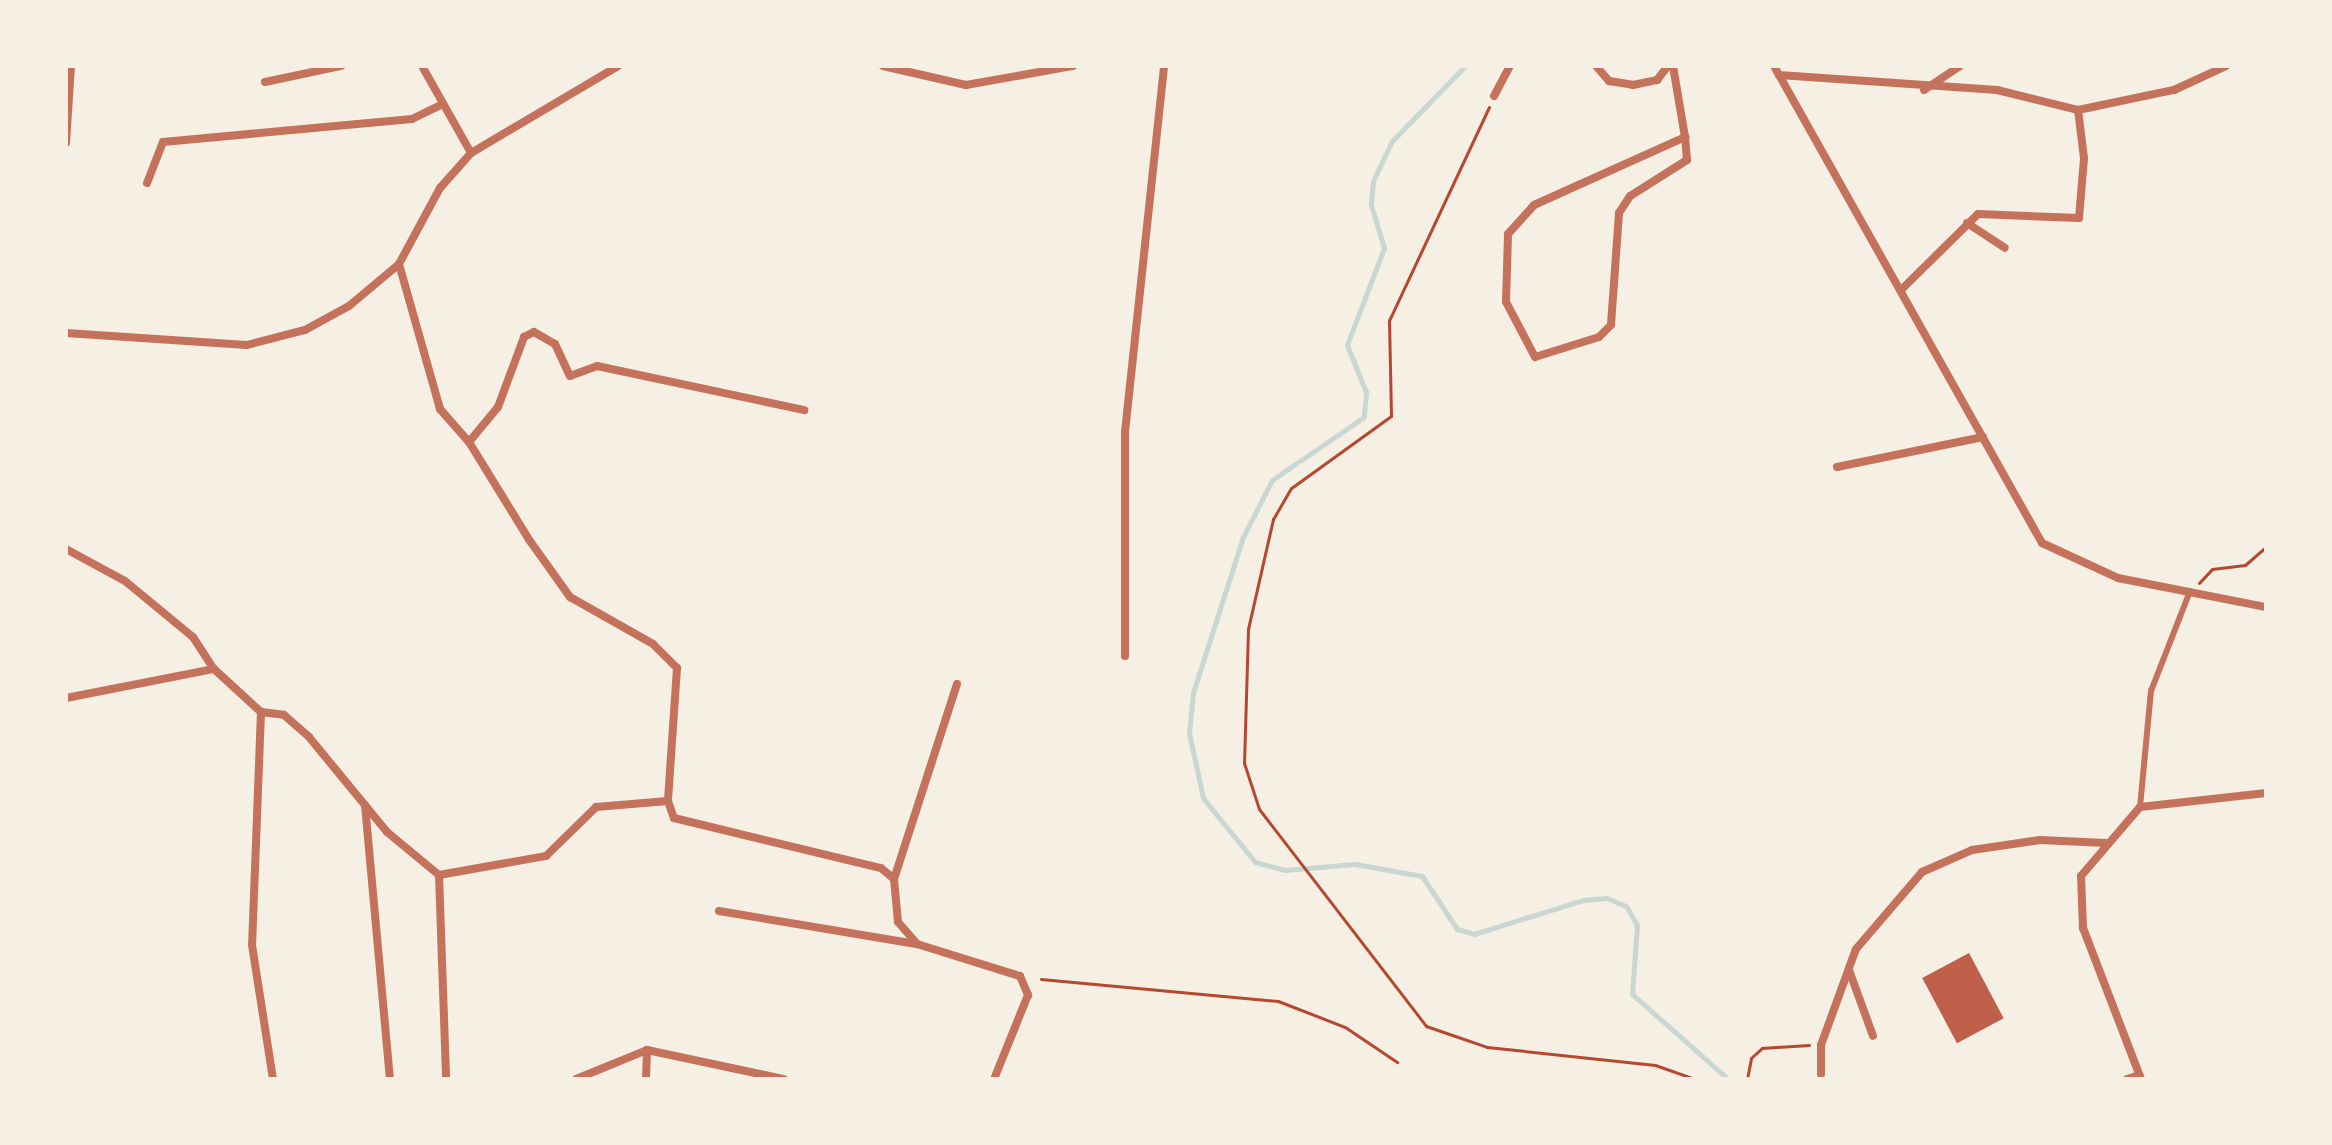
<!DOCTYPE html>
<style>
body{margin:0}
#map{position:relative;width:2332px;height:1145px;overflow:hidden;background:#f6efe4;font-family:Poppins,sans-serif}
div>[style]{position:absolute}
.stream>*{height:5px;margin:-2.5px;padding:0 2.5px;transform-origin:2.5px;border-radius:2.5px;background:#c9d6d2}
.building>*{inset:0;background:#bf614a;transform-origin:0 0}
.path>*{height:3px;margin:-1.5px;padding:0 1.5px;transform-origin:1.5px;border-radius:1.5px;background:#b5482f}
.pedestrian>*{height:6px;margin:-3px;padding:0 3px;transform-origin:3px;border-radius:3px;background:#c5725c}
.minor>*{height:8px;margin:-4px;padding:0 4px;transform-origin:4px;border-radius:4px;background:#c5725c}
span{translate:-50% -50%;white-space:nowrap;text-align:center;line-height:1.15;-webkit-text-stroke:8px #f6efe4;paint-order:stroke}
.frame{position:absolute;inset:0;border:68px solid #f6efe4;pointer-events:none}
</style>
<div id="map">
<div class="stream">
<i style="left:1465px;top:66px;width:105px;rotate:134.2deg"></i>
<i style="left:1392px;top:141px;width:44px;rotate:115.4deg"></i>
<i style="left:1373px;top:181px;width:24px;rotate:95deg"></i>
<i style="left:1371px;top:205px;width:45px;rotate:73.2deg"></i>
<i style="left:1384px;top:248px;width:104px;rotate:110.9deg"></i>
<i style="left:1347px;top:345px;width:51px;rotate:68deg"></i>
<i style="left:1366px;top:392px;width:25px;rotate:95deg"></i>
<i style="left:1364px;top:417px;width:112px;rotate:145.6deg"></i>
<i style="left:1272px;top:480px;width:64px;rotate:117deg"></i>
<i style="left:1243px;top:537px;width:164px;rotate:107.8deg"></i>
<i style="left:1193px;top:693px;width:40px;rotate:95.7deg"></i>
<i style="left:1189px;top:733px;width:66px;rotate:77.8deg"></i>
<i style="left:1203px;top:798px;width:82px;rotate:50.9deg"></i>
<i style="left:1255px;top:862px;width:31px;rotate:15deg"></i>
<i style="left:1285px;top:870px;width:70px;rotate:-4.9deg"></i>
<i style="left:1355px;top:864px;width:68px;rotate:10.2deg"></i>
<i style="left:1422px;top:876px;width:64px;rotate:56.6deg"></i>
<i style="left:1457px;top:929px;width:18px;rotate:16deg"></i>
<i style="left:1474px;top:934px;width:114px;rotate:-17.3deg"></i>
<i style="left:1583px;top:900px;width:24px;rotate:-5deg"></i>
<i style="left:1607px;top:898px;width:21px;rotate:23deg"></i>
<i style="left:1626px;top:906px;width:22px;rotate:60deg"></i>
<i style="left:1637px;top:925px;width:69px;rotate:94.1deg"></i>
<i style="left:1632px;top:994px;width:128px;rotate:41.5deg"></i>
</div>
<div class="building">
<i style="left:1969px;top:953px;width:74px;height:53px;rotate:62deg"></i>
</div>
<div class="path">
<i style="left:1489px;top:107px;width:235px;rotate:115.1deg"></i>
<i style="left:1389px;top:320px;width:96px;rotate:88.8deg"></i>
<i style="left:1391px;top:416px;width:123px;rotate:144.2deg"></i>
<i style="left:1291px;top:488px;width:36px;rotate:120deg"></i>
<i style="left:1273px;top:519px;width:113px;rotate:102.8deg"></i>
<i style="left:1248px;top:629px;width:134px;rotate:91.7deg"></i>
<i style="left:1244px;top:763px;width:48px;rotate:71.9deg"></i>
<i style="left:1259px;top:809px;width:274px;rotate:52.4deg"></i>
<i style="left:1426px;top:1026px;width:65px;rotate:19deg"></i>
<i style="left:1487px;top:1047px;width:169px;rotate:6.1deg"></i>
<i style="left:1655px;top:1065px;width:42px;rotate:19.3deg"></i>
<i style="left:2199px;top:583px;width:19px;rotate:-47deg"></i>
<i style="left:2212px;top:569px;width:33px;rotate:-7deg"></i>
<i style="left:2245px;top:565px;width:28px;rotate:-41deg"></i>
<i style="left:1041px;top:979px;width:238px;rotate:5.3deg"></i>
<i style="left:1278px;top:1001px;width:72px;rotate:21.2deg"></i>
<i style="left:1345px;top:1027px;width:63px;rotate:33.9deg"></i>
<i style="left:1747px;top:1079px;width:21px;rotate:-79deg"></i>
<i style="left:1751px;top:1058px;width:15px;rotate:-42deg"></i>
<i style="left:1762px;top:1048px;width:47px;rotate:-3.7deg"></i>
</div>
<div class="pedestrian">
<i style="left:2140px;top:807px;width:117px;rotate:-84.6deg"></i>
<i style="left:2151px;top:691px;width:107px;rotate:-68.7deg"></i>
</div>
<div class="minor">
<i style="left:422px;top:66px;width:100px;rotate:60.6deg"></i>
<i style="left:883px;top:66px;width:85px;rotate:12.9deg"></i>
<i style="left:966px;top:85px;width:109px;rotate:-10.1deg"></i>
<i style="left:1596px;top:66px;width:20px;rotate:49deg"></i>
<i style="left:1609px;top:81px;width:24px;rotate:9deg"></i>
<i style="left:1633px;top:85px;width:25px;rotate:-12deg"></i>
<i style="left:1657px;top:80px;width:18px;rotate:-52deg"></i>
<i style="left:1673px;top:66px;width:72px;rotate:80.4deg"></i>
<i style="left:1685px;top:137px;width:23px;rotate:85deg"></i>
<i style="left:1687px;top:160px;width:67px;rotate:147.7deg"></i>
<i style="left:1630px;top:196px;width:20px;rotate:123deg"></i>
<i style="left:1619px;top:213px;width:112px;rotate:94.1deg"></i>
<i style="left:1611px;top:325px;width:17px;rotate:135deg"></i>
<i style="left:1599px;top:337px;width:67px;rotate:162.6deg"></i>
<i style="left:1535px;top:357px;width:62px;rotate:-117.8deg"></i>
<i style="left:1506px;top:302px;width:68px;rotate:-88.3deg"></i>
<i style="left:1508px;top:234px;width:39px;rotate:-48deg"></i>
<i style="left:1534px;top:205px;width:166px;rotate:-24.2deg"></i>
<i style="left:1774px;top:66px;width:547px;rotate:60.67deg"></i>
<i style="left:2042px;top:543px;width:84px;rotate:24.7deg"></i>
<i style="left:2118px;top:578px;width:151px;rotate:11.1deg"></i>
<i style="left:1779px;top:75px;width:219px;rotate:3.9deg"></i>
<i style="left:1997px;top:90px;width:83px;rotate:13.9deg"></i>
<i style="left:2078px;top:110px;width:98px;rotate:-11.8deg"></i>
<i style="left:2174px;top:90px;width:57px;rotate:-24.8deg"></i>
<i style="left:265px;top:82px;width:78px;rotate:-11.9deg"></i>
<i style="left:1924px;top:90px;width:43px;rotate:-33.7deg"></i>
<i style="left:1494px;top:96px;width:34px;rotate:-62deg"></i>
<i style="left:66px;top:143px;width:77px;rotate:-86.3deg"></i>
<i style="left:147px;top:183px;width:44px;rotate:-68.7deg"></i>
<i style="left:163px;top:142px;width:250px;rotate:-5.3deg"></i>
<i style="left:412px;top:119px;width:30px;rotate:-26deg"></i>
<i style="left:1967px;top:223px;width:45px;rotate:33.3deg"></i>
<i style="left:399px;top:264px;width:151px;rotate:74.2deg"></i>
<i style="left:440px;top:409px;width:44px;rotate:48.7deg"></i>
<i style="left:469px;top:442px;width:116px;rotate:58.4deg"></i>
<i style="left:530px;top:541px;width:69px;rotate:54.5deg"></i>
<i style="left:570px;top:597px;width:95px;rotate:29.5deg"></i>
<i style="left:653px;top:644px;width:34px;rotate:45deg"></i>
<i style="left:677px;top:668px;width:133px;rotate:93.9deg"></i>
<i style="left:668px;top:801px;width:18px;rotate:71deg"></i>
<i style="left:674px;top:818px;width:213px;rotate:13.6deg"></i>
<i style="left:881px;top:868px;width:17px;rotate:40deg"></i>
<i style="left:894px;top:879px;width:43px;rotate:84.7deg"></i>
<i style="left:898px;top:922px;width:29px;rotate:49deg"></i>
<i style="left:917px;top:944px;width:108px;rotate:17.3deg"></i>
<i style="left:1020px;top:976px;width:21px;rotate:67deg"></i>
<i style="left:1028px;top:995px;width:91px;rotate:112deg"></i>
<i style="left:1901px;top:290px;width:108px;rotate:-44.6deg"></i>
<i style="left:1978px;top:214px;width:101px;rotate:2.3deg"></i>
<i style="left:2079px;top:218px;width:60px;rotate:-85.2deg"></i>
<i style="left:2084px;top:158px;width:48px;rotate:-97.1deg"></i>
<i style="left:66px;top:333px;width:181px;rotate:3.8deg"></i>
<i style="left:247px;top:345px;width:60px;rotate:-14.5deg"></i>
<i style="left:305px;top:330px;width:50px;rotate:-28.6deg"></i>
<i style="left:349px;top:306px;width:65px;rotate:-40deg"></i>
<i style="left:399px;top:264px;width:86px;rotate:-61.7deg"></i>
<i style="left:440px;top:188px;width:47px;rotate:-48.5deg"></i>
<i style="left:471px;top:153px;width:171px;rotate:-30.6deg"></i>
<i style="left:469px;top:442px;width:45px;rotate:-50.4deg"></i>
<i style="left:498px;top:407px;width:75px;rotate:-69.6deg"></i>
<i style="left:524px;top:337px;width:11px;rotate:-27deg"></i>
<i style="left:534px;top:332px;width:24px;rotate:30deg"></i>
<i style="left:555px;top:344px;width:35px;rotate:65deg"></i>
<i style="left:570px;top:376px;width:29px;rotate:-20deg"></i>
<i style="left:597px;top:366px;width:212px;rotate:12deg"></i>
<i style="left:1837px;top:467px;width:149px;rotate:-11.6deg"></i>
<i style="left:66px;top:549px;width:67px;rotate:28.5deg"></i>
<i style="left:125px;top:581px;width:88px;rotate:39.5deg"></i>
<i style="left:193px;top:637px;width:38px;rotate:57deg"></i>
<i style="left:1125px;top:656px;width:224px;rotate:-90deg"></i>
<i style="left:1125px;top:432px;width:368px;rotate:-83.9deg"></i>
<i style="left:66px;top:698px;width:151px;rotate:-11.1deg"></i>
<i style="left:214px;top:669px;width:64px;rotate:42.5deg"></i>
<i style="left:261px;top:712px;width:23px;rotate:7deg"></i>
<i style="left:284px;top:715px;width:33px;rotate:41deg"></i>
<i style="left:309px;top:737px;width:123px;rotate:50.6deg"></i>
<i style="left:387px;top:832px;width:67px;rotate:39.6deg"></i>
<i style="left:439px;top:875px;width:109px;rotate:-10.1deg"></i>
<i style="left:546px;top:856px;width:70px;rotate:-44.4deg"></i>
<i style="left:596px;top:807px;width:72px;rotate:-4.8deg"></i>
<i style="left:261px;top:712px;width:233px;rotate:92.2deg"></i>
<i style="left:252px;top:945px;width:136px;rotate:81.1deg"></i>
<i style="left:365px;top:805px;width:275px;rotate:84.8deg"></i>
<i style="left:439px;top:875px;width:204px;rotate:88deg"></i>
<i style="left:894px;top:879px;width:205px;rotate:-72.1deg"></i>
<i style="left:719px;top:911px;width:200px;rotate:9.5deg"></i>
<i style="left:1849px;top:970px;width:70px;rotate:70deg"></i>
<i style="left:647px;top:1050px;width:140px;rotate:12deg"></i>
<i style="left:1821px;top:1074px;width:29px;rotate:-90deg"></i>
<i style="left:1821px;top:1045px;width:102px;rotate:-70deg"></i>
<i style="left:1856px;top:949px;width:101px;rotate:-49.4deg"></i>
<i style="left:1922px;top:872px;width:55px;rotate:-23.7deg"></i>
<i style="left:1972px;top:850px;width:69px;rotate:-8.4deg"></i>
<i style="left:2040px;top:840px;width:66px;rotate:2.6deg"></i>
<i style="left:576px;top:1079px;width:77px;rotate:-22.2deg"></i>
<i style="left:646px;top:1079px;width:29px;rotate:-88deg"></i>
<i style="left:2127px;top:1079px;width:13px;rotate:-18deg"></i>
<i style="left:2141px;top:1079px;width:162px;rotate:-111deg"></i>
<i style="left:2083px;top:928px;width:52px;rotate:-92.2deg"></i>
<i style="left:2081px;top:876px;width:91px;rotate:-49.5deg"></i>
<i style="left:2140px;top:807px;width:127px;rotate:-6.3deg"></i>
</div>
<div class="frame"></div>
</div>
